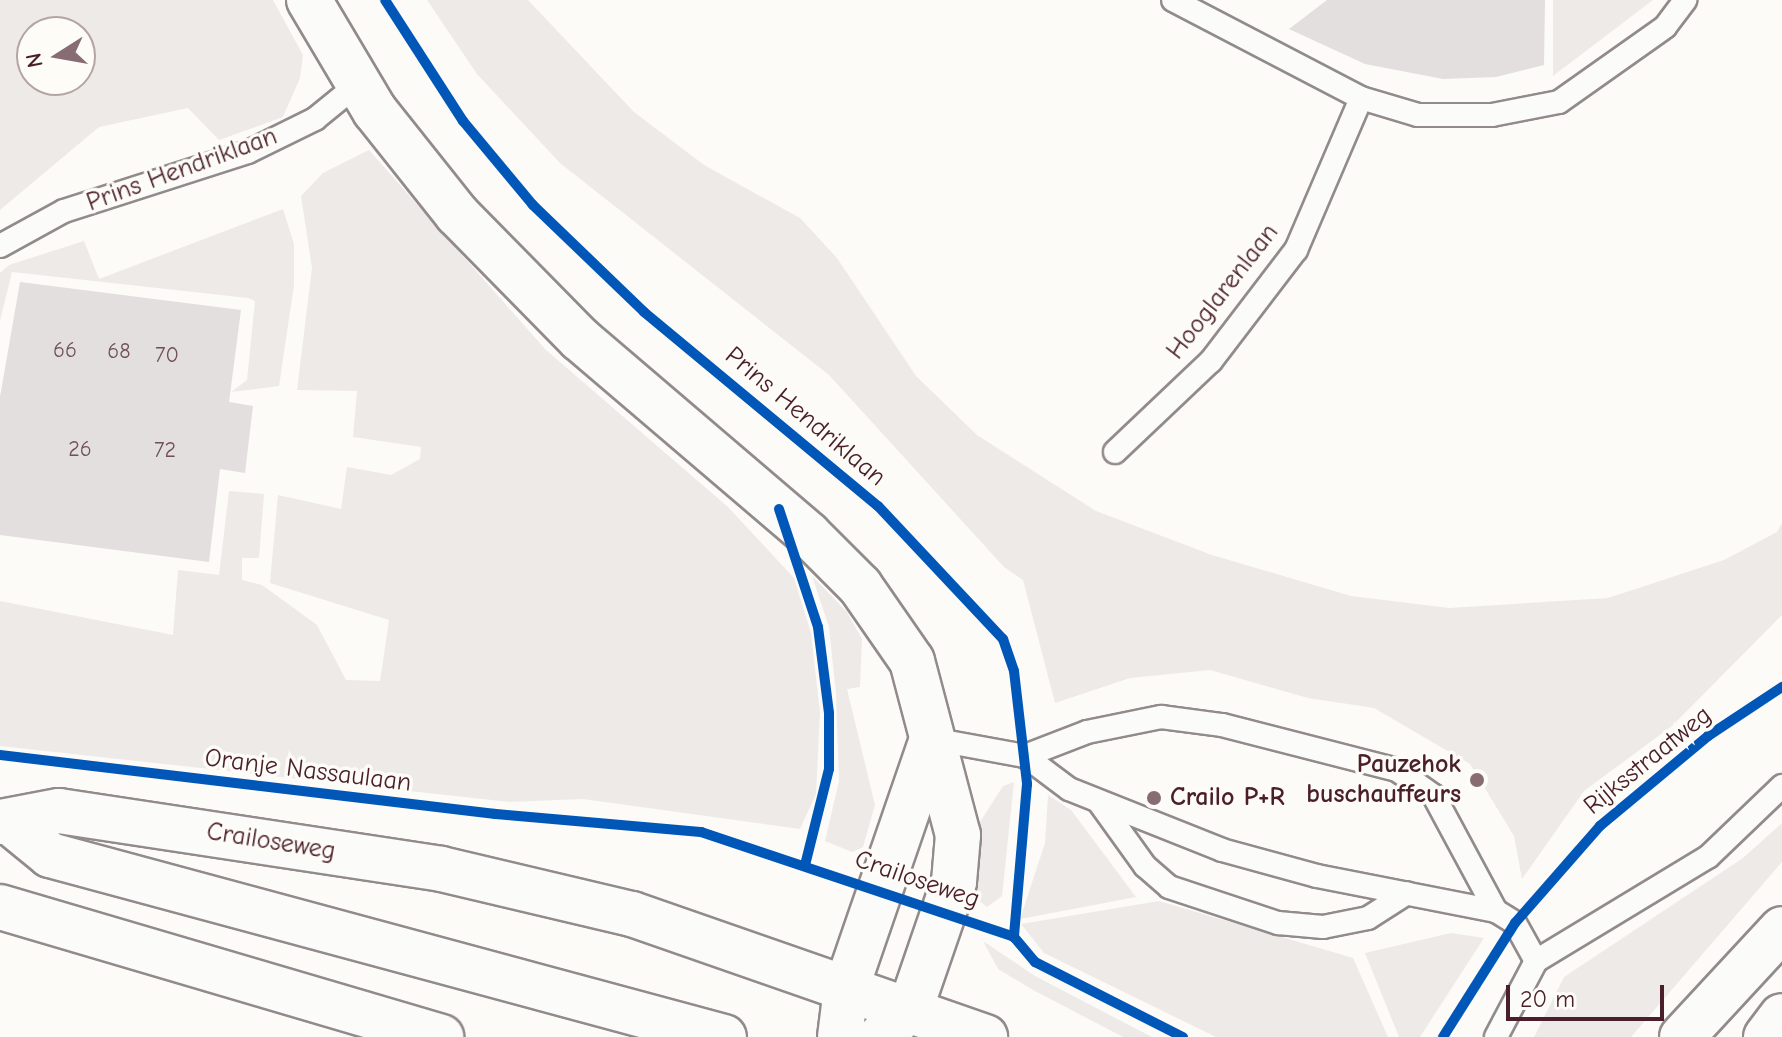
<!DOCTYPE html>
<style>
body{margin:0}
#map{position:relative;width:1782px;height:1037px;overflow:hidden;background:#fcfbf8;font-family:"Comic Neue",sans-serif}
div>[style]{position:absolute}
.green>*{inset:0;background:#eeeae8}
.building>*{inset:0;background:#e2dfde}
.roads{filter:drop-shadow(2px 0 #928a8b) drop-shadow(-2px 0 #928a8b) drop-shadow(0 2px #928a8b) drop-shadow(0 -2px #928a8b)}
.service>*{height:22px;margin:-11px;padding:0 11px;transform-origin:11px;border-radius:11px;background:#fbfbf9}
.minor>*{height:44px;margin:-22px;padding:0 22px;transform-origin:22px;border-radius:22px;background:#fbfbf9}
.secondary>*{height:44px;margin:-22px;padding:0 22px;transform-origin:22px;border-radius:22px;background:#fbfbf9}
.primary>*{height:44px;margin:-22px;padding:0 22px;transform-origin:22px;border-radius:22px;background:#fbfbf9}
.cycleway>*{height:10px;margin:-5px;padding:0 5px;transform-origin:5px;border-radius:5px;background:#0057b8}
.dots>*{width:22px;height:22px;translate:-50% -50%;box-sizing:border-box;border:4px solid #fdfcf7;border-radius:50%}
span{translate:-50% -50%;white-space:nowrap;text-align:center;line-height:1.15;-webkit-text-stroke:7px #fdfcf7;paint-order:stroke}
.number-label{font-size:22px;color:#704f58}
.number-label span{-webkit-text-stroke-width:0}
.street-label{font-size:26px;color:#4a1f2b}
.poi-label{font-size:26px;color:#4a1f2b;font-weight:700}
.right{translate:-100% -50%;text-align:right}
.left{translate:0 -50%;text-align:left}
.north{position:absolute;left:16px;top:16px;width:80px;height:80px;box-sizing:border-box;background:#fdfcf7;border:2px solid #b5a4a5;border-radius:50%;rotate:259deg;font-size:22px;font-weight:700;line-height:32px;text-align:center;color:#4a1f2b}
.north::after{content:'';display:block;margin:auto;width:28px;height:36px;background:#886c73;clip-path:polygon(50% 0,100% 100%,50% 72%,0 100%)}
.scale{position:absolute;left:1506px;top:985px;width:158px;height:36px;box-sizing:border-box;border:4px solid #4a1f2b;border-top:0;padding-left:10px;font-size:24px;line-height:28px;white-space:nowrap;color:#4a1f2b;-webkit-text-stroke:6px #fdfcf7;paint-order:stroke}
</style>
<div id="map">
<div class="green">
<i style="clip-path:polygon(evenodd,0 0,273px 0,303px 55px,300px 78px,283px 117px,219px 140px,188px 108px,99px 127px,0 210px,0 0,32px 32px,80px 32px,80px 80px,32px 80px,32px 32px)"></i>
<i style="clip-path:polygon(427px 0,528px 0,634px 112px,704px 165px,800px 218px,837px 258px,916px 376px,977px 435px,1096px 511px,1212px 555px,1351px 596px,1449px 608px,1608px 598px,1724px 560px,1777px 532px,1782px 523px,1782px 615px,1672px 726px,1584px 791px,1522px 879px,1514px 836px,1470px 764px,1374px 708px,1308px 698px,1210px 670px,1130px 678px,1055px 703px,1023px 580px,1004px 567px,829px 375px,560px 163px,477px 74px)"></i>
<i style="clip-path:polygon(1553px 0,1653px 0,1553px 76px)"></i>
<i style="clip-path:polygon(369px 150px,546px 350px,728px 507px,794px 578px,811px 633px,820px 713px,816px 794px,800px 829px,583px 799px,510px 802px,0 746px,0 601px,173px 635px,178px 570px,219px 575px,229px 491px,264px 494px,259px 558px,242px 558px,242px 580px,262px 585px,317px 625px,346px 680px,380px 681px,389px 620px,270px 583px,278px 495px,341px 509px,347px 467px,391px 475px,420px 459px,421px 447px,353px 437px,357px 391px,297px 390px,312px 268px,301px 196px,323px 173px)"></i>
<i style="clip-path:polygon(283px 209px,294px 244px,294px 285px,279px 386px,231px 392px,247px 380px,255px 301px,248px 298px,12px 272px,0 321px,0 273px,9px 265px,84px 241px,99px 279px)"></i>
<i style="clip-path:polygon(812px 576px,847px 612px,862px 639px,860px 687px,847px 689px,875px 805px,863px 847px,852px 852px,825px 841px,839px 781px,836px 694px,829px 627px)"></i>
<i style="clip-path:polygon(1014px 782px,1002px 896px,987px 907px,974px 897px,980px 822px,1003px 786px)"></i>
<i style="clip-path:polygon(1048px 795px,1071px 810px,1136px 897px,1020px 919px,1045px 843px)"></i>
<i style="clip-path:polygon(1782px 823px,1782px 862px,1631px 1037px,1534px 1037px,1564px 977px,1743px 858px)"></i>
<i style="clip-path:polygon(1159px 901px,1353px 958px,1388px 1037px,1216px 1037px,1044px 953px,1021px 924px)"></i>
<i style="clip-path:polygon(1451px 933px,1484px 938px,1420px 1037px,1399px 1037px,1365px 953px)"></i>
<i style="clip-path:polygon(983px 941px,1035px 976px,1152px 1037px,1123px 1037px,1035px 991px,998px 969px)"></i>
</div>
<div class="building">
<i style="clip-path:polygon(1327px 0,1545px 0,1544px 65px,1496px 77px,1443px 79px,1365px 64px,1289px 29px)"></i>
<i style="clip-path:polygon(20px 282px,241px 310px,229px 402px,253px 406px,245px 473px,220px 469px,209px 562px,0 535px,0 397px)"></i>
</div>
<div class="roads">
<div class="service">
<i style="left:1173px;top:0;width:212px;rotate:27.5deg"></i>
<i style="left:1361px;top:98px;width:59px;rotate:16.6deg"></i>
<i style="left:1418px;top:115px;width:74px"></i>
<i style="left:1492px;top:115px;width:68px;rotate:-11deg"></i>
<i style="left:1559px;top:102px;width:130px;rotate:-35.3deg"></i>
<i style="left:1665px;top:27px;width:34px;rotate:-53deg"></i>
<i style="left:0;top:246px;width:73px;rotate:-28.7deg"></i>
<i style="left:64px;top:211px;width:193px;rotate:-17.8deg"></i>
<i style="left:248px;top:152px;width:75px;rotate:-26.2deg"></i>
<i style="left:315px;top:119px;width:55px;rotate:-39.1deg"></i>
<i style="left:1115px;top:452px;width:132px;rotate:-43.5deg"></i>
<i style="left:1211px;top:361px;width:140px;rotate:-52.6deg"></i>
<i style="left:1296px;top:250px;width:165px;rotate:-66.8deg"></i>
<i style="left:932px;top:739px;width:95px;rotate:10.4deg"></i>
<i style="left:1025px;top:756px;width:66px;rotate:-21.2deg"></i>
<i style="left:1087px;top:732px;width:76px;rotate:-11.5deg"></i>
<i style="left:1161px;top:717px;width:62px;rotate:7.5deg"></i>
<i style="left:1222px;top:725px;width:181px;rotate:14.4deg"></i>
<i style="left:1397px;top:770px;width:45px;rotate:35.1deg"></i>
<i style="left:1434px;top:796px;width:131px;rotate:61.7deg"></i>
<i style="left:1025px;top:756px;width:55px;rotate:36.9deg"></i>
<i style="left:1069px;top:789px;width:165px;rotate:21.7deg"></i>
<i style="left:1222px;top:850px;width:98px;rotate:15.3deg"></i>
<i style="left:1317px;top:876px;width:182px;rotate:11.1deg"></i>
<i style="left:1496px;top:911px;width:22px;rotate:32deg"></i>
<i style="left:1515px;top:923px;width:43px;rotate:61.1deg"></i>
<i style="left:1099px;top:802px;width:79px;rotate:54.3deg"></i>
<i style="left:1145px;top:866px;width:32px;rotate:41deg"></i>
<i style="left:1169px;top:887px;width:115px;rotate:18.3deg"></i>
<i style="left:1278px;top:923px;width:45px;rotate:5.1deg"></i>
<i style="left:1323px;top:927px;width:46px;rotate:-11.3deg"></i>
<i style="left:1368px;top:918px;width:46px;rotate:-32.7deg"></i>
<i style="left:1496px;top:1037px;width:86px;rotate:-62.2deg"></i>
<i style="left:1536px;top:961px;width:201px;rotate:-31.2deg"></i>
<i style="left:1708px;top:857px;width:103px;rotate:-43.8deg"></i>
</div>
<div class="minor">
<i style="left:0;top:907px;width:460px;rotate:16.4deg"></i>
</div>
<div class="secondary">
<i style="left:309px;top:0;width:129px;rotate:59.3deg"></i>
<i style="left:375px;top:111px;width:132px;rotate:51.5deg"></i>
<i style="left:457px;top:214px;width:175px;rotate:45.5deg"></i>
<i style="left:580px;top:339px;width:300px;rotate:40.5deg"></i>
<i style="left:808px;top:534px;width:74px;rotate:45deg"></i>
<i style="left:860px;top:586px;width:91px;rotate:55.3deg"></i>
<i style="left:912px;top:661px;width:180px;rotate:75.2deg"></i>
<i style="left:958px;top:835px;width:47px;rotate:94.9deg"></i>
<i style="left:954px;top:882px;width:132px;rotate:109deg"></i>
<i style="left:911px;top:1007px;width:43px;rotate:135.9deg"></i>
<i style="left:0;top:822px;width:60px;rotate:-10.6deg"></i>
<i style="left:59px;top:811px;width:386px;rotate:8.6deg"></i>
<i style="left:441px;top:869px;width:196px;rotate:13.3deg"></i>
<i style="left:632px;top:914px;width:374px;rotate:19.2deg"></i>
<i style="left:12px;top:824px;width:49px;rotate:39.2deg"></i>
<i style="left:50px;top:855px;width:698px;rotate:15.11deg"></i>
<i style="left:840px;top:1037px;width:48px;rotate:-82.9deg"></i>
<i style="left:846px;top:989px;width:264px;rotate:-71deg"></i>
</div>
<div class="primary">
<i style="left:1682px;top:1037px;width:147px;rotate:-47.2deg"></i>
<i style="left:1766px;top:1037px;width:26px;rotate:-53deg"></i>
</div>
</div>
<div class="cycleway">
<i style="left:385px;top:0;width:144px;rotate:57.2deg"></i>
<i style="left:463px;top:121px;width:109px;rotate:50.2deg"></i>
<i style="left:533px;top:205px;width:154px;rotate:43.9deg"></i>
<i style="left:644px;top:312px;width:304px;rotate:39.7deg"></i>
<i style="left:878px;top:506px;width:183px;rotate:46.8deg"></i>
<i style="left:1003px;top:639px;width:34px;rotate:71deg"></i>
<i style="left:1014px;top:671px;width:114px;rotate:83.4deg"></i>
<i style="left:1027px;top:784px;width:154px;rotate:94.9deg"></i>
<i style="left:779px;top:509px;width:124px;rotate:71.7deg"></i>
<i style="left:818px;top:627px;width:87px;rotate:82.7deg"></i>
<i style="left:829px;top:713px;width:56px;rotate:90deg"></i>
<i style="left:829px;top:769px;width:99px;rotate:104deg"></i>
<i style="left:0;top:755px;width:499px;rotate:6.8deg"></i>
<i style="left:495px;top:814px;width:207px;rotate:5deg"></i>
<i style="left:701px;top:832px;width:330px;rotate:18.5deg"></i>
<i style="left:1014px;top:937px;width:33px;rotate:50deg"></i>
<i style="left:1035px;top:962px;width:166px;rotate:26.9deg"></i>
<i style="left:1443px;top:1037px;width:135px;rotate:-57.7deg"></i>
<i style="left:1515px;top:923px;width:129px;rotate:-48.8deg"></i>
<i style="left:1600px;top:826px;width:141px;rotate:-39.8deg"></i>
<i style="left:1708px;top:736px;width:89px;rotate:-33.5deg"></i>
</div>
<div class="dots">
<i style="left:1477px;top:780px;background:#886c73"></i>
<i style="left:1154px;top:798px;background:#886c73"></i>
</div>
<div class="number-label">
<span style="left:65px;top:351px">66</span>
<span style="left:119px;top:352px">68</span>
<span style="left:167px;top:356px">70</span>
<span style="left:80px;top:450px">26</span>
<span style="left:165px;top:451px">72</span>
</div>
<div class="street-label">
<span style="left:182px;top:170px;rotate:-20deg">Prins Hendriklaan</span>
<span style="left:1223px;top:292px;rotate:-52deg">Hooglarenlaan</span>
<span style="left:805px;top:417px;rotate:40deg">Prins Hendriklaan</span>
<span style="left:1648px;top:761px;rotate:-39deg">Rijksstraatweg</span>
<span style="left:308px;top:771px;rotate:7deg">Oranje Nassaulaan</span>
<span style="left:271px;top:842px;rotate:9deg">Crailoseweg</span>
<span style="left:917px;top:880px;rotate:19deg">Crailoseweg</span>
</div>
<div class="poi-label">
<span class="right" style="left:1461px;top:780px">Pauzehok<br>buschauffeurs</span>
<span class="left" style="left:1170px;top:798px">Crailo P+R</span>
</div>
<div class="north">N</div>
<div class="scale">20 m</div>
</div>
